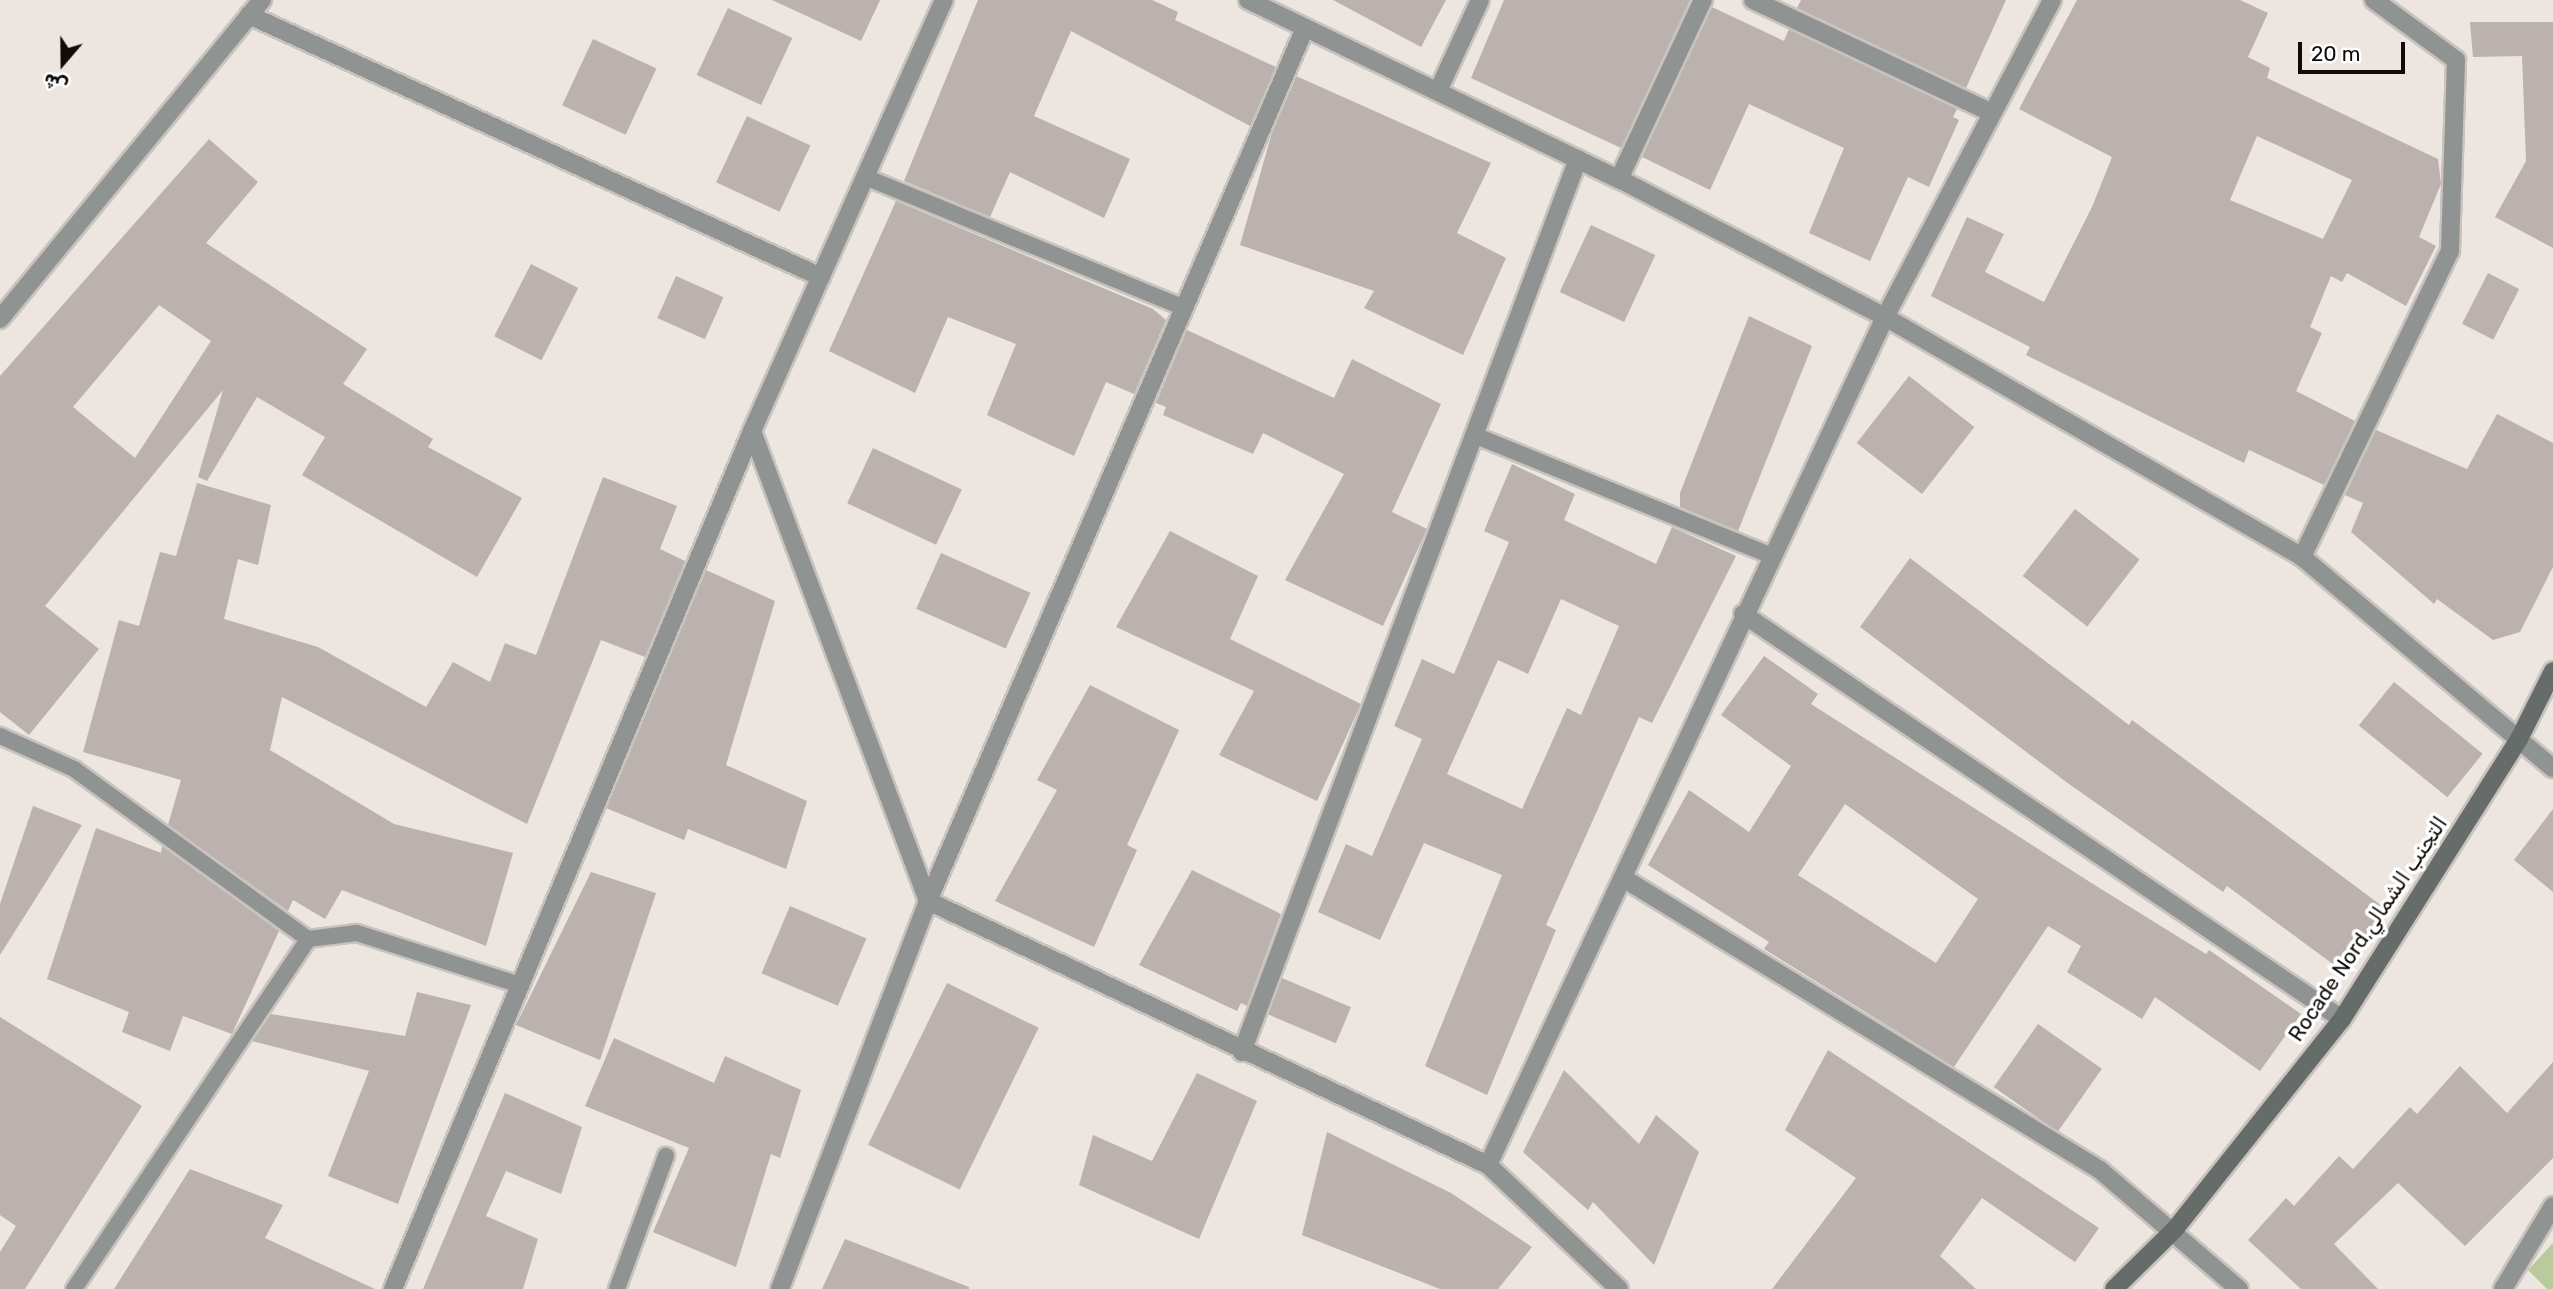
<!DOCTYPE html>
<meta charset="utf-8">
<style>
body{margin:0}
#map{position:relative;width:2553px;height:1289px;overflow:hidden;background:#ede5df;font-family:Rubik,"Noto Sans Arabic",sans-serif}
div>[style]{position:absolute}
.green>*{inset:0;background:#b9cb9c}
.building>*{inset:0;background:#bbb1af;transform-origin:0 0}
.roads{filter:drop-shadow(2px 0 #c9c2bd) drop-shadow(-2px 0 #c9c2bd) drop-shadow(0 2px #c9c2bd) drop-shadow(0 -2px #c9c2bd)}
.service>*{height:16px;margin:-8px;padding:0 8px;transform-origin:8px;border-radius:8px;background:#8f9392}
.minor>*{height:18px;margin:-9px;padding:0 9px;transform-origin:9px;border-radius:9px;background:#8f9392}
.secondary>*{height:18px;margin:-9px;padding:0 9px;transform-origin:9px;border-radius:9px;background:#656c6a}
span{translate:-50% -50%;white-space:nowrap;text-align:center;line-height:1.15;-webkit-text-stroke:7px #fff;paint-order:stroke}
.street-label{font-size:21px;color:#0e0b09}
.north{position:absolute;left:28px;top:28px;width:70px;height:70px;-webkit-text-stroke:5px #fff;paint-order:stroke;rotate:200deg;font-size:19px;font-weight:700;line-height:28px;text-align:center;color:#0e0b09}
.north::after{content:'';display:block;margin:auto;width:24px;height:32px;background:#0e0b09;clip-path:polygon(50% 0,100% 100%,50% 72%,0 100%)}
.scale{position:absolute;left:2298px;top:42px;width:107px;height:32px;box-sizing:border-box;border:4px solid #0e0b09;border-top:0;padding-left:9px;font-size:21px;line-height:24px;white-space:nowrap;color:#0e0b09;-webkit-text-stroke:5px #fff;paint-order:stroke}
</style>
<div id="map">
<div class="green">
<i style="clip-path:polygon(2553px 1243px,2553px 1289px,2547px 1289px,2528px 1270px)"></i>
</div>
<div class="building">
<i style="clip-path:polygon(772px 0,880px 0,861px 41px)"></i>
<i style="clip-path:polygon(978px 0,1152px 0,1178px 12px,1175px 20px,1276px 67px,1250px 126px,1071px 31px,1034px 116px,1130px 159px,1104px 218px,1010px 172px,990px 217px,904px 181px)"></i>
<i style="clip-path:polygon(1333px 0,1446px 0,1421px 47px)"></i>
<i style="clip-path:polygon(1504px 0,1690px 0,1621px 148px,1471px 78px)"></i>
<i style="clip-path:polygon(1801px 0,2006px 0,1966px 88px,1797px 8px)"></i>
<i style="clip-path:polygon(evenodd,2077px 0,2240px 0,2268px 13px,2248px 57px,2270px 68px,2267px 78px,2438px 159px,2441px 184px,2419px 237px,2436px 246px,2406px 306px,2347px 273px,2342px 282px,2331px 276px,2310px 327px,2322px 333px,2296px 391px,2355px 421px,2324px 485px,2249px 450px,2244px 463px,2026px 355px,2030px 347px,1931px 296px,1967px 217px,2004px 234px,1985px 272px,2044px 302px,2092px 207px,2112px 157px,2019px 109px,2077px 0,2257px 136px,2352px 180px,2323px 239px,2230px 200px,2257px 136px)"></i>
<i style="clip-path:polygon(1712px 7px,1784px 41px,1789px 29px,1957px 109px,1953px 117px,1959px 120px,1929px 187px,1908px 177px,1870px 261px,1809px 233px,1844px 148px,1749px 104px,1710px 190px,1642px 157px)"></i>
<i style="left:728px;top:8px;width:71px;height:74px;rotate:25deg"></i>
<i style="clip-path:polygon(2470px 22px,2553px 22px,2553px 248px,2495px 217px,2526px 161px,2522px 56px,2473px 57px)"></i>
<i style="left:593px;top:39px;width:70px;height:73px;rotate:25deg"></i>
<i style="clip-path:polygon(1296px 76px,1491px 163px,1457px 233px,1506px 258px,1463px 355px,1364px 308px,1374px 291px,1240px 245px,1271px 136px)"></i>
<i style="left:747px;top:116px;width:70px;height:73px;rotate:25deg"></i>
<i style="clip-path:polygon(evenodd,209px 139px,258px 182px,206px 243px,367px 349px,343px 384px,433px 439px,428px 447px,522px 498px,477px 577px,302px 475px,325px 437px,257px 397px,207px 481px,198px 477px,223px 390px,45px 606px,99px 649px,29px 735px,0 712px,0 376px,209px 139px,159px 305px,211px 341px,135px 458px,73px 407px,159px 305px)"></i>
<i style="clip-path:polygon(896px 201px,1153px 309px,1166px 320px,1134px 394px,1106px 382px,1074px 456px,987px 415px,1016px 344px,948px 317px,915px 393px,829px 351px)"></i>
<i style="left:1591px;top:225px;width:71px;height:74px;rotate:25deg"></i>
<i style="left:531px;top:264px;width:53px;height:81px;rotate:27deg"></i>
<i style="left:2488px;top:273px;width:35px;height:57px;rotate:27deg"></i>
<i style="left:676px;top:276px;width:52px;height:46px;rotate:24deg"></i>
<i style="clip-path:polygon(1749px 316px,1812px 346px,1738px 531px,1680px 507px,1680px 493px)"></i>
<i style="clip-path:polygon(1187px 330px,1334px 398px,1352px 359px,1441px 404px,1392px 512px,1427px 529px,1383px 626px,1285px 580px,1344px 474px,1263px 433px,1253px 454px,1163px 415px,1166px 407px,1156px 403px)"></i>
<i style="left:1909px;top:376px;width:83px;height:85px;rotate:38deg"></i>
<i style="clip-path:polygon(2497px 414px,2553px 443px,2553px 567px,2520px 632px,2493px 640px,2437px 599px,2434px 604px,2351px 532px,2363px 503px,2345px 495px,2376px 430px,2467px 469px)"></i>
<i style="left:873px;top:448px;width:98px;height:61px;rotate:25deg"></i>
<i style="clip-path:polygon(evenodd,1512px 464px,1575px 494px,1564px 520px,1656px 564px,1672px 527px,1736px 556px,1652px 723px,1639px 717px,1546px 925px,1556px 930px,1487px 1095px,1425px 1066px,1502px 875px,1424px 843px,1380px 940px,1318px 912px,1346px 844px,1372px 856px,1422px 739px,1394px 726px,1422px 659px,1454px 674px,1509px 542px,1484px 531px,1512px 464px,1561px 599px,1619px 626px,1581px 715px,1567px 708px,1522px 809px,1447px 774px,1498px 660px,1528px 674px,1561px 599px)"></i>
<i style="clip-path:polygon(603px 477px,677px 506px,660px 549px,685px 561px,645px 657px,601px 640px,527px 824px,282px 697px,270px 750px,394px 824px,513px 853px,486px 946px,342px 890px,325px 919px,293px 900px,288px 911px,168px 825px,181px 780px,83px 752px,119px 620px,139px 626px,160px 552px,176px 556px,197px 483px,271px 505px,258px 565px,238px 559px,224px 619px,318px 647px,426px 707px,453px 662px,490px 682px,505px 643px,536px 655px)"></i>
<i style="left:2075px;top:509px;width:82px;height:85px;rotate:38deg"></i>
<i style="clip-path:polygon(1170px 531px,1258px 576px,1230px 639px,1361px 704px,1317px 801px,1219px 755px,1254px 691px,1116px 627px)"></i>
<i style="left:941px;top:553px;width:98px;height:61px;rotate:24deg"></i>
<i style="clip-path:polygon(1910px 558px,2129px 725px,2132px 720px,2390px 912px,2345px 973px,2227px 886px,2223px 892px,2069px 784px,1860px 627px)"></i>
<i style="clip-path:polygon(706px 570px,775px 601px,726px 765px,807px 801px,786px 869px,688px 829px,684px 840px,606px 808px)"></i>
<i style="clip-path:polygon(evenodd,1764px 656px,1818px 694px,1811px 704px,2093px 884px,2206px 954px,2209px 950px,2301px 1014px,2260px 1071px,2155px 997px,2142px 1019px,2067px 972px,2081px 946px,2048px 926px,1954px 1067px,1764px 949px,1769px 942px,1648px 865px,1689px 790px,1749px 832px,1791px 766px,1721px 715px,1764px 656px,1845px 804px,1978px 899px,1936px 963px,1798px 875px,1845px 804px)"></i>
<i style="left:2394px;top:682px;width:114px;height:56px;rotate:39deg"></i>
<i style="clip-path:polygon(1090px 685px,1179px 730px,1127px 845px,1137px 850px,1094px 947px,995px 901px,1057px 790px,1037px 780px)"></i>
<i style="clip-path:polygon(33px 806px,82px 825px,0 955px,0 904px)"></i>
<i style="clip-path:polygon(2553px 809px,2553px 892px,2514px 860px)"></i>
<i style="clip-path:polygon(96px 828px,161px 853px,162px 846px,279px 931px,232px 1034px,183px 1016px,170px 1051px,122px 1032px,129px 1012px,47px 979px)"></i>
<i style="clip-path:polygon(1192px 870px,1281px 914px,1247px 1006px,1241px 1003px,1237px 1011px,1139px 965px)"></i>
<i style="clip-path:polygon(591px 872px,656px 893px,600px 1060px,516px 1025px)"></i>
<i style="left:790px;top:906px;width:83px;height:73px;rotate:23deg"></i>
<i style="left:1282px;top:978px;width:75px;height:39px;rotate:23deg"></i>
<i style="left:947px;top:983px;width:102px;height:180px;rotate:26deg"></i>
<i style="clip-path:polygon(417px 992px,471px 1005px,398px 1204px,328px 1176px,369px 1071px,252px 1041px,271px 1014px,405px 1036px)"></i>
<i style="clip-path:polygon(0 1017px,142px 1106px,25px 1289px,0 1289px,0 1252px,16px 1226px,0 1215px)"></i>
<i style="left:2038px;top:1024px;width:78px;height:77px;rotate:35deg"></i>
<i style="clip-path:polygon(614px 1038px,714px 1083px,725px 1056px,801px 1090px,780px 1158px,771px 1154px,736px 1267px,653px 1232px,689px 1148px,585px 1106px)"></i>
<i style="clip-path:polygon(1828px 1050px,2099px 1228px,2075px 1262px,1982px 1198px,1940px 1256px,1976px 1289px,1772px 1289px,1856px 1178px,1785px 1130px)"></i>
<i style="clip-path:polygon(2553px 1062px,2553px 1158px,2465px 1246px,2398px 1183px,2334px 1244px,2378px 1289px,2301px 1289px,2248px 1240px,2286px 1198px,2294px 1206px,2339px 1156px,2353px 1169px,2410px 1107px,2417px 1114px,2460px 1066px,2507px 1113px)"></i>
<i style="clip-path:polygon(1564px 1070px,1639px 1144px,1656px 1115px,1699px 1152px,1654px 1265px,1593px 1202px,1588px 1210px,1523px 1152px)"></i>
<i style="clip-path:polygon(1197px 1073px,1257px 1101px,1199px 1239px,1079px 1185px,1093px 1135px,1152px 1161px)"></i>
<i style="clip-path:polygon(505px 1093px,582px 1127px,561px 1194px,506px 1171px,486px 1216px,538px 1239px,523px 1289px,423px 1289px)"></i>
<i style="clip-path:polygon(1327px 1132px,1451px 1193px,1532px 1247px,1498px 1289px,1440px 1289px,1302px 1235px)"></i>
<i style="clip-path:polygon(190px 1169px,283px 1205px,265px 1238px,375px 1289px,114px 1289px)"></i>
<i style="clip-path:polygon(845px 1239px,969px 1287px,969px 1289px,822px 1289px)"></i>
</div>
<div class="roads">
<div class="service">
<i style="left:865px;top:177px;width:345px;rotate:22.3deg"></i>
<i style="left:1474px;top:435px;width:319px;rotate:22.1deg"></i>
<i style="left:0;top:736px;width:81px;rotate:24deg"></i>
<i style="left:74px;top:769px;width:289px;rotate:36deg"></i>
<i style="left:308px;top:939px;width:49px;rotate:-7deg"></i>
<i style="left:357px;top:933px;width:171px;rotate:17.7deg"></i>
<i style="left:74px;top:1289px;width:421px;rotate:-56.2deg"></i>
<i style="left:617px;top:1289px;width:142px;rotate:-69.8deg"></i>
</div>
<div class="minor">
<i style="left:1248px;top:0;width:412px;rotate:25.8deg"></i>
<i style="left:1619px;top:179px;width:300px;rotate:27.4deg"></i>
<i style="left:1885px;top:317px;width:481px;rotate:29.9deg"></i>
<i style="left:2302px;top:557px;width:328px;rotate:40.1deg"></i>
<i style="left:1753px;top:0;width:264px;rotate:25.3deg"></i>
<i style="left:249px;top:15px;width:629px;rotate:24.61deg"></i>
<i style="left:1305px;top:28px;width:951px;rotate:113.36deg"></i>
<i style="left:928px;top:901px;width:619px;rotate:25.24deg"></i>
<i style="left:1488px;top:1165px;width:936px;rotate:-64.91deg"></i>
<i style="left:1885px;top:317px;width:358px;rotate:-62.2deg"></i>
<i style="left:1438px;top:91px;width:100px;rotate:-65.2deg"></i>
<i style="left:1619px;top:179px;width:198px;rotate:-64.9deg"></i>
<i style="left:0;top:319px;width:413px;rotate:-50.6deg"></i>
<i style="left:752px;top:431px;width:472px;rotate:-66deg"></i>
<i style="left:2302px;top:557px;width:340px;rotate:-64.2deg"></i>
<i style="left:2450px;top:251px;width:191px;rotate:-88.2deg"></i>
<i style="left:2456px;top:60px;width:102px;rotate:-143.8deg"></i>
<i style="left:1743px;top:614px;width:723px;rotate:34.06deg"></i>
<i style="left:1623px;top:878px;width:559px;rotate:31.47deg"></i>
<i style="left:2100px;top:1170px;width:183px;rotate:40.6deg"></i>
<i style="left:1242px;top:1052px;width:954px;rotate:-69.38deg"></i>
<i style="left:1488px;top:1165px;width:180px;rotate:43.4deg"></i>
<i style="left:393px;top:1289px;width:930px;rotate:-67.29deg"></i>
<i style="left:752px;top:431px;width:502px;rotate:69.47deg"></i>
<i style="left:928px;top:901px;width:415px;rotate:110.9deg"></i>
<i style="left:2503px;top:1289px;width:97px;rotate:-58.9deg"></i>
</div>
<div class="secondary">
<i style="left:2114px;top:1289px;width:86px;rotate:-44.5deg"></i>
<i style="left:2175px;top:1229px;width:268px;rotate:-51.5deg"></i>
<i style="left:2342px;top:1019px;width:331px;rotate:-57.7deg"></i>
<i style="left:2519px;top:739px;width:76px;rotate:-63.4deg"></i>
</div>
</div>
<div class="street-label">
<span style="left:2368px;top:929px;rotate:-56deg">Rocade Nord,التجنب الشمالي</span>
</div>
<div class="north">ش</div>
<div class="scale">20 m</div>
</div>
